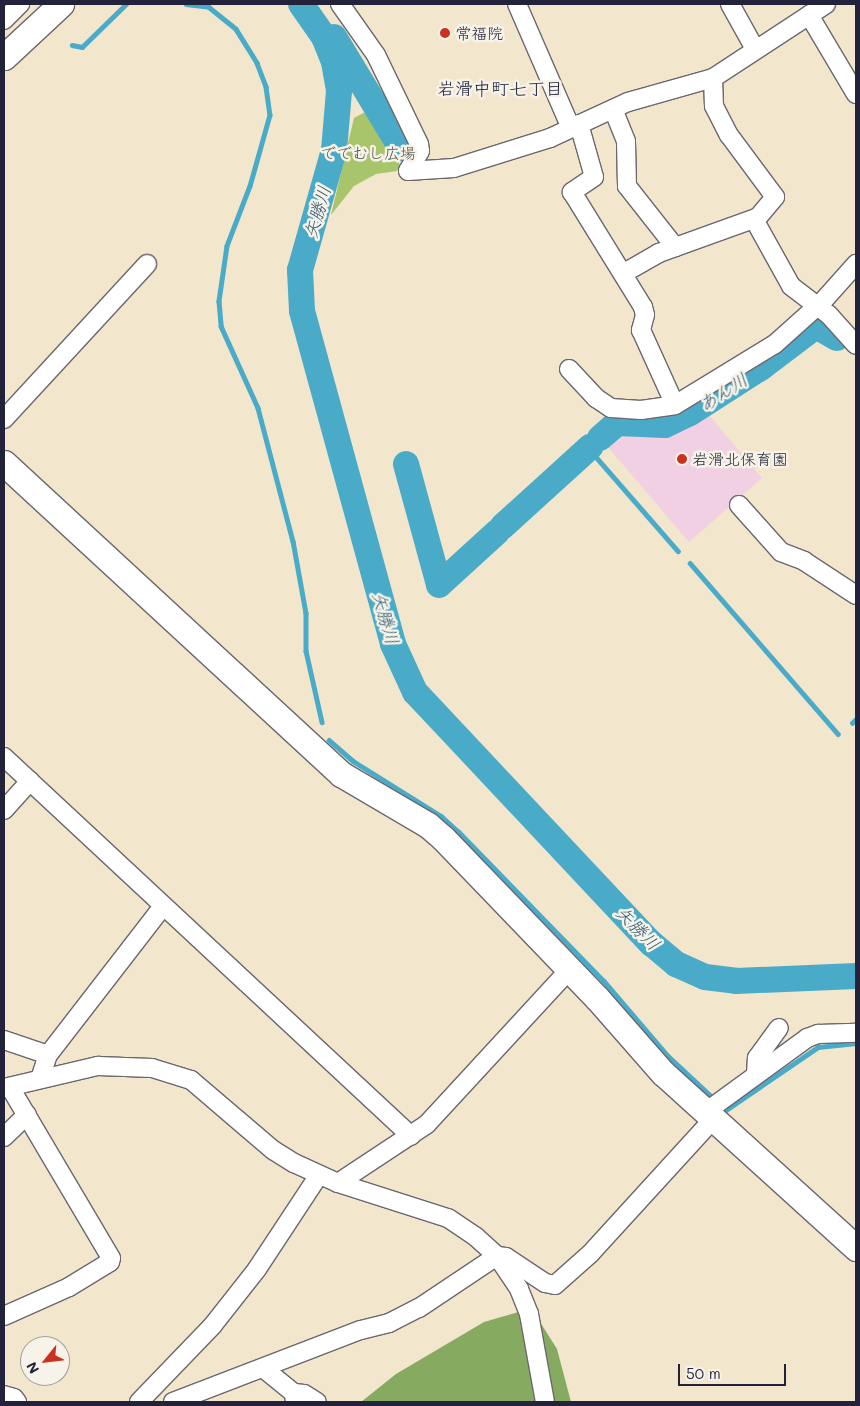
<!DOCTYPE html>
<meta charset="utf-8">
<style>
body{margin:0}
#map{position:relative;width:860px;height:1406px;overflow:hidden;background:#f2e6cd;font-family:Mali,"Klee One",sans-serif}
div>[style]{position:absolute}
.built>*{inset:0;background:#f1d0e3}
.green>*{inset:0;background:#a8c56c}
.forest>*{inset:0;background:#86aa60}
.stream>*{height:4.5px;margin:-2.25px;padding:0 2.25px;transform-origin:2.25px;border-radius:2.25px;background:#4aabc9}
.river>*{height:26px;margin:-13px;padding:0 13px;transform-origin:13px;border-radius:13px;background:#4aabc9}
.roads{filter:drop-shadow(1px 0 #6b676e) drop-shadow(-1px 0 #6b676e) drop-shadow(0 1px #6b676e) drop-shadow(0 -1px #6b676e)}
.street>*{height:18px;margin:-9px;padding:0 9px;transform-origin:9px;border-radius:9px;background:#fff}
.secondary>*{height:25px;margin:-12.5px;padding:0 12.5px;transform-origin:12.5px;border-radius:12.5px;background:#fff}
.dots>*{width:14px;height:14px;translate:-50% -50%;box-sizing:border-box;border:2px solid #f7f3e8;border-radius:50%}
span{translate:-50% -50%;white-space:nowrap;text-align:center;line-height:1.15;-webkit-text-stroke:5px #f7f3e8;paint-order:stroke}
.poi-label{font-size:16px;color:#22223b}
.left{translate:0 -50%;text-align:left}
.park-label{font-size:16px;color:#4a534a}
.neighbourhood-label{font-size:18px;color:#22223b}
.water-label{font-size:18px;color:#325974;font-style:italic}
.frame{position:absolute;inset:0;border:5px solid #22223b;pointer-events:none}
.north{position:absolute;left:20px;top:1336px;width:50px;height:50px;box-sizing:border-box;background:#f7f3e8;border:1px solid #a29fa3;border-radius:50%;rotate:241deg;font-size:14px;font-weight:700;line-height:20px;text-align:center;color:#22223b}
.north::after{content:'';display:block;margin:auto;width:18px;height:22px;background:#c8321e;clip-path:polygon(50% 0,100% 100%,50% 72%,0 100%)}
.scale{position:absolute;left:678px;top:1364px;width:108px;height:22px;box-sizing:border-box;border:2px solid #22223b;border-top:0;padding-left:6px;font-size:15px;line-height:18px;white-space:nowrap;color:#22223b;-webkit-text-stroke:4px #f7f3e8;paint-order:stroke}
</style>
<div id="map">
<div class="built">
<i style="clip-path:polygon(703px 408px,762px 478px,689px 542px,602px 440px,619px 425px,664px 428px)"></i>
</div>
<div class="green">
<i style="clip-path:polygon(369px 110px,400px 165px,397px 171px,376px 174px,354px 186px,331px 215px,354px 118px)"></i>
</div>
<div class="forest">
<i style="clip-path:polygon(522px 1311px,540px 1322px,557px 1349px,571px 1402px,361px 1402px,396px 1374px,484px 1322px)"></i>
</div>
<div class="stream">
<i style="left:186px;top:4px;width:23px;rotate:7deg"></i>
<i style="left:209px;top:7px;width:35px;rotate:39deg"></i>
<i style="left:236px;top:29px;width:40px;rotate:58deg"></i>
<i style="left:257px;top:63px;width:26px;rotate:69deg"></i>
<i style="left:266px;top:87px;width:28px;rotate:82deg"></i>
<i style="left:270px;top:115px;width:74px;rotate:105.7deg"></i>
<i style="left:250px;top:186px;width:64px;rotate:111deg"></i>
<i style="left:227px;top:246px;width:56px;rotate:98.3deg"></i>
<i style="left:219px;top:301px;width:25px;rotate:85deg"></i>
<i style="left:221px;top:326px;width:90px;rotate:65.7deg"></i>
<i style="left:258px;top:408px;width:138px;rotate:75.3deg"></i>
<i style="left:293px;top:541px;width:73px;rotate:79.8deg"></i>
<i style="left:306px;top:613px;width:38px;rotate:90deg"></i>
<i style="left:306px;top:651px;width:73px;rotate:77.3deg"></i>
<i style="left:72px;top:45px;width:10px;rotate:11deg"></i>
<i style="left:82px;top:47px;width:62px;rotate:-44.3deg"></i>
<i style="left:403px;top:469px;width:4px;rotate:-34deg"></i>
<i style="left:406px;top:467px;width:119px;rotate:73.9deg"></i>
<i style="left:439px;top:581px;width:76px;rotate:-40.2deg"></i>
<i style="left:505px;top:524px;width:113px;rotate:-41deg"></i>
<i style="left:590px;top:450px;width:134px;rotate:48.9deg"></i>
<i style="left:690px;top:563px;width:226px;rotate:49.1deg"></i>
<i style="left:852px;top:723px;width:6px;rotate:-45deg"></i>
<i style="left:329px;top:740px;width:32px;rotate:41deg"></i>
<i style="left:353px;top:761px;width:104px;rotate:32deg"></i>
<i style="left:441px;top:816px;width:24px;rotate:42deg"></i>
<i style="left:459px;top:832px;width:208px;rotate:45.8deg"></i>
<i style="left:604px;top:981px;width:99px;rotate:49.5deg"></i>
<i style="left:668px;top:1056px;width:57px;rotate:42.9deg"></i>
<i style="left:726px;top:1110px;width:112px;rotate:-34.4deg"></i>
<i style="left:818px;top:1047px;width:38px;rotate:-6deg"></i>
</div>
<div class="river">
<i style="left:301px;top:4px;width:40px;rotate:55.1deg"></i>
<i style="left:324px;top:37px;width:27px;rotate:68deg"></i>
<i style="left:334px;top:62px;width:29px;rotate:80deg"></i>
<i style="left:339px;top:91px;width:59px;rotate:94.8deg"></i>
<i style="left:334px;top:150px;width:125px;rotate:105.8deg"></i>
<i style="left:300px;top:270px;width:41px;rotate:87.2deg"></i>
<i style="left:302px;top:311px;width:345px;rotate:74.7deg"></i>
<i style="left:393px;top:644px;width:53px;rotate:65.4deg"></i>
<i style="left:415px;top:692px;width:345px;rotate:46.8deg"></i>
<i style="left:651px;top:943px;width:33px;rotate:40deg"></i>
<i style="left:676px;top:964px;width:32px;rotate:24deg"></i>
<i style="left:705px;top:977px;width:31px;rotate:7deg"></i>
<i style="left:736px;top:981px;width:120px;rotate:-2.4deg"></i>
<i style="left:334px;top:37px;width:130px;rotate:58.9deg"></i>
<i style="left:600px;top:438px;width:23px;rotate:-41deg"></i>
<i style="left:617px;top:423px;width:48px;rotate:2.4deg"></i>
<i style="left:665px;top:425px;width:28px;rotate:-26deg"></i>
<i style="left:690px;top:413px;width:85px;rotate:-32.6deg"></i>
<i style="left:762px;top:367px;width:68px;rotate:-37.2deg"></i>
<i style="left:816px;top:326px;width:24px;rotate:30deg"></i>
<i style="left:406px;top:464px;width:125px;rotate:74.7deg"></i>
<i style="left:439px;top:585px;width:79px;rotate:-42.4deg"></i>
<i style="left:503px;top:526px;width:118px;rotate:-42.2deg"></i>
</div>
<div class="roads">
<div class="street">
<i style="left:340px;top:4px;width:62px;rotate:54.8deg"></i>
<i style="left:376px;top:55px;width:99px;rotate:64.2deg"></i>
<i style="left:419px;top:144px;width:7px;rotate:82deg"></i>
<i style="left:420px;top:151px;width:23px;rotate:121deg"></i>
<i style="left:517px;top:4px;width:135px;rotate:66.5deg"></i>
<i style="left:730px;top:4px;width:51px;rotate:60.9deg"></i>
<i style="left:809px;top:15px;width:92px;rotate:59.3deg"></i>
<i style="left:4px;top:20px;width:23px;rotate:-45deg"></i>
<i style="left:713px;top:78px;width:28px;rotate:88deg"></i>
<i style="left:714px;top:106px;width:33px;rotate:63deg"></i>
<i style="left:729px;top:135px;width:77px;rotate:53.4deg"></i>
<i style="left:775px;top:197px;width:31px;rotate:130deg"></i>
<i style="left:755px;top:221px;width:74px;rotate:61deg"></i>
<i style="left:791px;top:286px;width:48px;rotate:37.3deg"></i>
<i style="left:829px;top:315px;width:40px;rotate:48deg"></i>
<i style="left:613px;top:109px;width:35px;rotate:68deg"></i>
<i style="left:626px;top:142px;width:44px;rotate:88.7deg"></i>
<i style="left:627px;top:186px;width:78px;rotate:51.8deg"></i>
<i style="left:579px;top:124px;width:55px;rotate:74.2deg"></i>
<i style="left:594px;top:177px;width:27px;rotate:146deg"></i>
<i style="left:572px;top:192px;width:135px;rotate:58.3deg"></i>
<i style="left:643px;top:307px;width:8px;rotate:76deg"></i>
<i style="left:645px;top:315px;width:16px;rotate:105deg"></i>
<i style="left:641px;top:330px;width:82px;rotate:65.6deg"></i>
<i style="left:408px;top:171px;width:46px;rotate:-3.7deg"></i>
<i style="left:454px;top:168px;width:101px;rotate:-17.4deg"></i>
<i style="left:550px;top:138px;width:86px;rotate:-24.8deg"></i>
<i style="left:628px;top:102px;width:88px;rotate:-15.8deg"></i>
<i style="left:713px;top:78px;width:135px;rotate:-33.2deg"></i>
<i style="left:624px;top:273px;width:40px;rotate:-29.7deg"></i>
<i style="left:659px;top:253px;width:103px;rotate:-19.8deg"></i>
<i style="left:569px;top:369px;width:40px;rotate:47deg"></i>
<i style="left:596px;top:398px;width:18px;rotate:34deg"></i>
<i style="left:611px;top:408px;width:30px;rotate:4deg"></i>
<i style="left:641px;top:410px;width:34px;rotate:-8deg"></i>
<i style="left:675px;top:405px;width:117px;rotate:-31.4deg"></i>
<i style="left:775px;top:344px;width:64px;rotate:-41.9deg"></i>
<i style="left:823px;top:301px;width:50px;rotate:-48.3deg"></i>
<i style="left:4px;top:419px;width:211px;rotate:-47.3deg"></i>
<i style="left:739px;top:505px;width:63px;rotate:48.2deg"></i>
<i style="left:781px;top:552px;width:25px;rotate:21deg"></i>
<i style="left:804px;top:561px;width:62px;rotate:33.2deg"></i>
<i style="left:4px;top:757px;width:556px;rotate:42.96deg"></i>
<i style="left:4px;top:810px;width:39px;rotate:-48deg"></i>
<i style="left:4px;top:1040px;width:46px;rotate:18.8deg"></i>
<i style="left:756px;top:1075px;width:17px;rotate:-87deg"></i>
<i style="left:757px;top:1058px;width:37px;rotate:-54deg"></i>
<i style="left:40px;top:1079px;width:25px;rotate:-72deg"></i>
<i style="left:48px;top:1055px;width:188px;rotate:-52.3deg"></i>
<i style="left:4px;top:1088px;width:97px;rotate:-13.2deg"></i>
<i style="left:98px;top:1066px;width:54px;rotate:2.1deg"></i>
<i style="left:152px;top:1068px;width:41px;rotate:17.1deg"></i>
<i style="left:191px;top:1080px;width:108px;rotate:40.5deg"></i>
<i style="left:273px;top:1150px;width:25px;rotate:32deg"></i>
<i style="left:294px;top:1163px;width:48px;rotate:24.4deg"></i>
<i style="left:338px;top:1183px;width:115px;rotate:17.7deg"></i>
<i style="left:448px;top:1218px;width:34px;rotate:34deg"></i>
<i style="left:476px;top:1237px;width:28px;rotate:42deg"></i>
<i style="left:497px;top:1256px;width:40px;rotate:56deg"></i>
<i style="left:519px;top:1289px;width:27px;rotate:68deg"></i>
<i style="left:529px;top:1314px;width:89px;rotate:79.7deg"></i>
<i style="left:707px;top:1111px;width:124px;rotate:-36.1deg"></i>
<i style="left:807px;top:1038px;width:12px;rotate:-20deg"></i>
<i style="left:818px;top:1034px;width:38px;rotate:-2deg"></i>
<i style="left:4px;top:1137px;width:32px;rotate:-44deg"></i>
<i style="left:338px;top:1183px;width:107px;rotate:-33.5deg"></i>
<i style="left:427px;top:1124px;width:211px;rotate:-47.3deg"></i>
<i style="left:4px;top:1316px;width:71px;rotate:-24deg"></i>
<i style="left:69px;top:1287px;width:48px;rotate:-31.4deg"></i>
<i style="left:110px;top:1262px;width:4px;rotate:-76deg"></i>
<i style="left:111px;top:1258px;width:199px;rotate:-120.6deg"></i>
<i style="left:263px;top:1368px;width:40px;rotate:39deg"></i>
<i style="left:294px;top:1393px;width:9px;rotate:84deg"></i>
<i style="left:294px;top:1393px;width:10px;rotate:6deg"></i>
<i style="left:304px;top:1394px;width:15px;rotate:32deg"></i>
<i style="left:4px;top:1395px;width:10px;rotate:17deg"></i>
<i style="left:14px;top:1398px;width:5px;rotate:53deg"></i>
<i style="left:139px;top:1402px;width:107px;rotate:-46.1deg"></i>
<i style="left:213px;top:1325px;width:71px;rotate:-51.8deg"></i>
<i style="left:257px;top:1269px;width:113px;rotate:-56.6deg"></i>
<i style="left:173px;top:1402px;width:201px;rotate:-21deg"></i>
<i style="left:361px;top:1330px;width:29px;rotate:-14deg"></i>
<i style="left:389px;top:1323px;width:34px;rotate:-27deg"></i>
<i style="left:419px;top:1308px;width:94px;rotate:-33.7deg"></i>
<i style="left:497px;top:1256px;width:9px;rotate:6deg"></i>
<i style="left:506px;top:1257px;width:47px;rotate:33.7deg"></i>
<i style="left:545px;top:1283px;width:10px;rotate:11deg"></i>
<i style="left:555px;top:1285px;width:47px;rotate:-41.5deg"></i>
<i style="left:590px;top:1254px;width:184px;rotate:-47.6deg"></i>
</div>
<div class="secondary">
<i style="left:4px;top:57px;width:78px;rotate:-42.9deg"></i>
<i style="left:4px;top:463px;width:459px;rotate:42.7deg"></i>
<i style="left:341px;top:774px;width:101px;rotate:30.4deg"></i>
<i style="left:428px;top:825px;width:20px;rotate:41deg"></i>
<i style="left:443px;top:838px;width:222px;rotate:46.1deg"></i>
<i style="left:597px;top:998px;width:100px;rotate:48.7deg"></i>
<i style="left:663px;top:1073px;width:261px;rotate:42.2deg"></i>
</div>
</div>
<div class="dots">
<i style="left:445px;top:33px;background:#c8321e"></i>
<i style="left:682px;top:459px;background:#c8321e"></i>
</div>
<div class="poi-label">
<span class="left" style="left:455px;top:33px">常福院</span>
<span class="left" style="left:692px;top:459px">岩滑北保育園</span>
</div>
<div class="park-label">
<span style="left:368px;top:153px">ででむし広場</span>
</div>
<div class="neighbourhood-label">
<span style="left:500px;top:88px">岩滑中町七丁目</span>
</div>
<div class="water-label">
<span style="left:317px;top:212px;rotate:-74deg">矢勝川</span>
<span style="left:723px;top:392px;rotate:-33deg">あん川</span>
<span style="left:386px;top:618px;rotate:74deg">矢勝川</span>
<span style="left:638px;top:928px;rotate:45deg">矢勝川</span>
</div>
<div class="frame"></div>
<div class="north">N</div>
<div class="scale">50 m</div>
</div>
